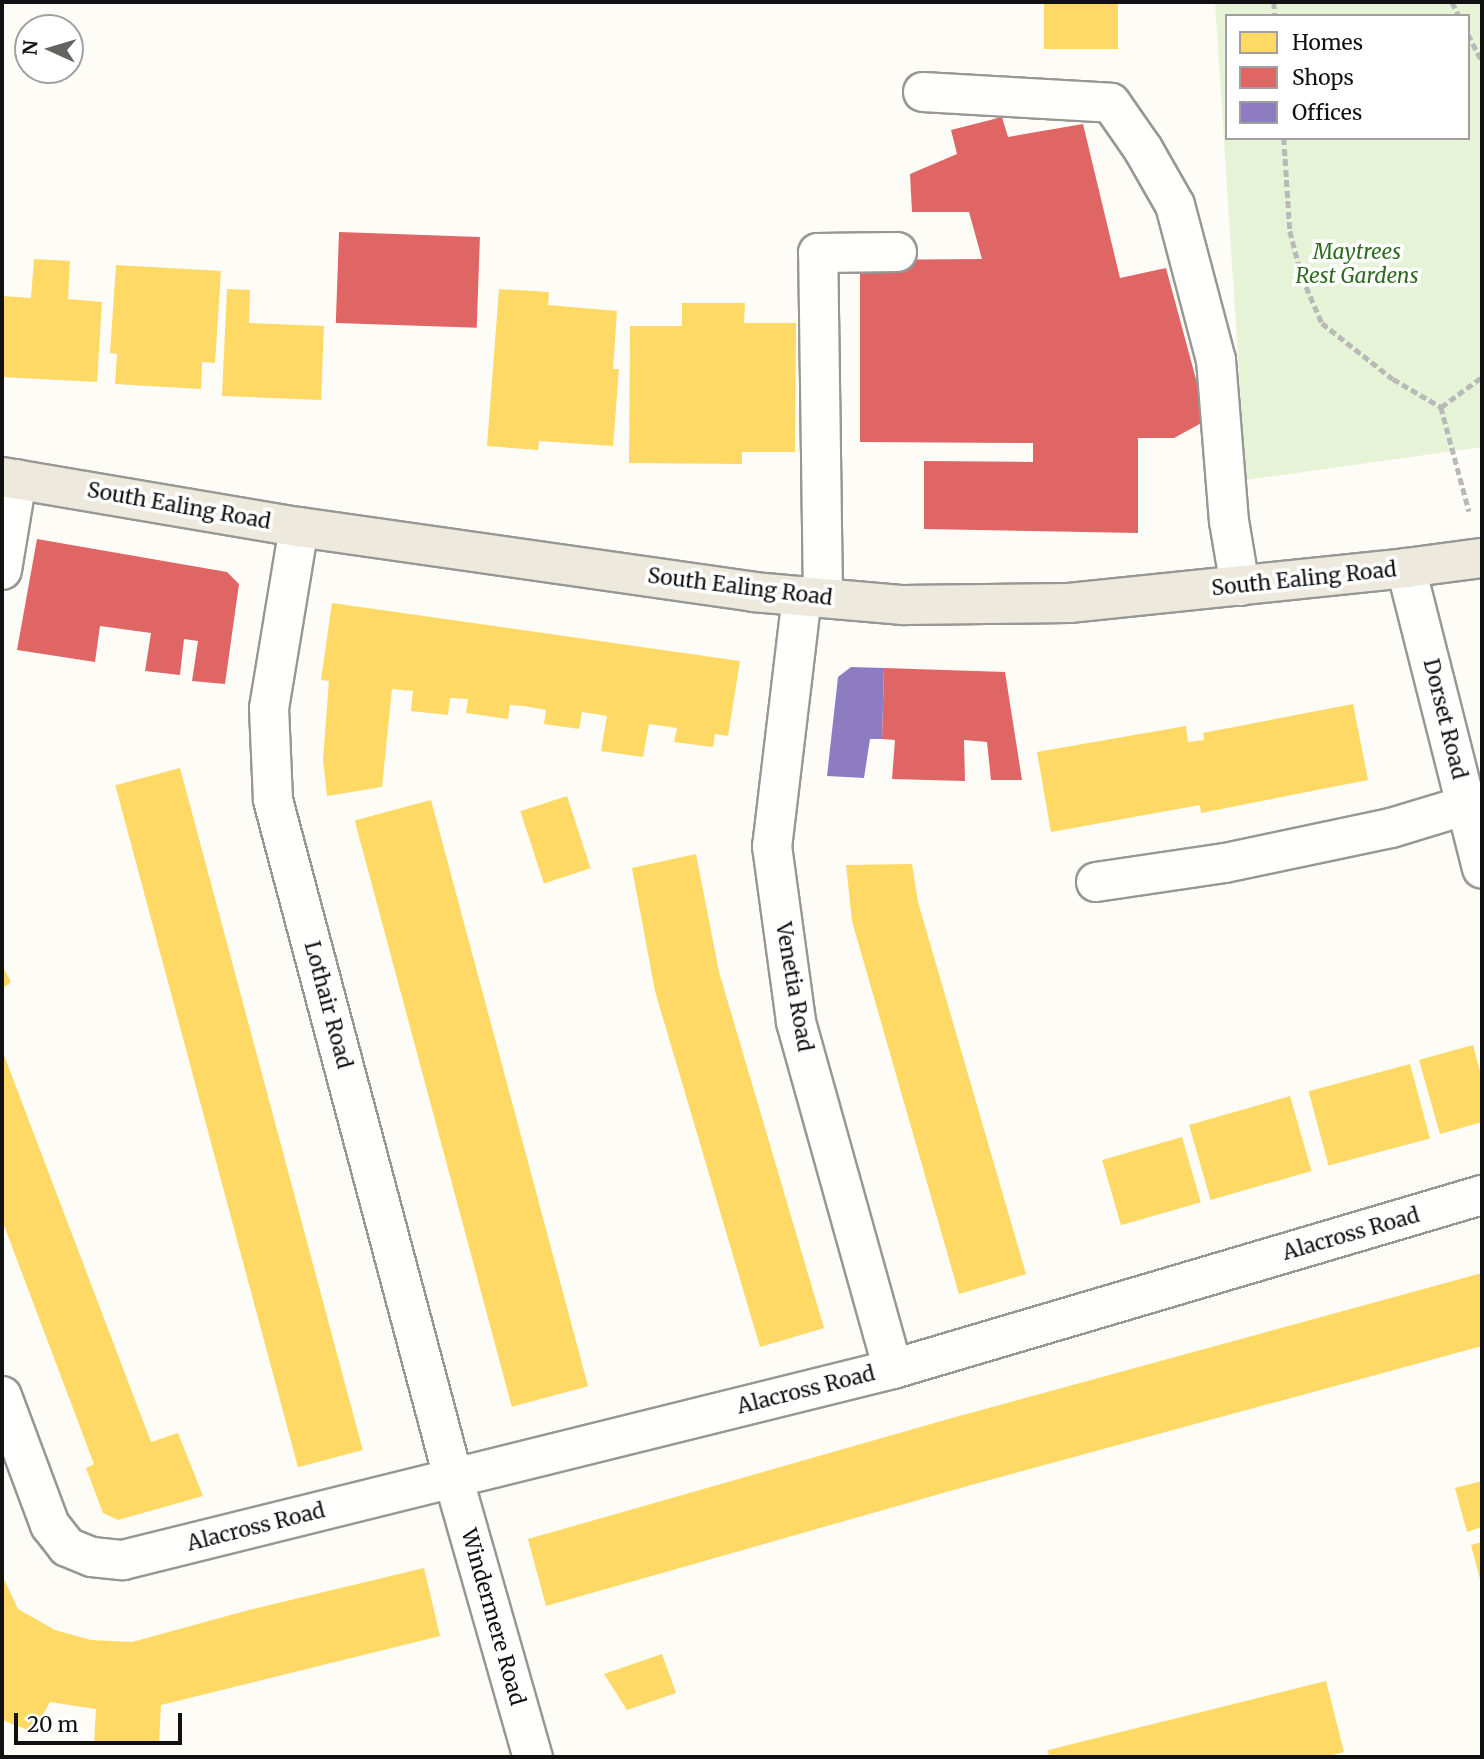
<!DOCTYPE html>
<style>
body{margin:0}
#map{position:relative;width:1484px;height:1759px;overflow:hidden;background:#fdfcf7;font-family:Merriweather,serif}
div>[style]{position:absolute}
.green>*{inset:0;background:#e7f3d7}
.homes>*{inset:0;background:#ffd966;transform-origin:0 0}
.shops>*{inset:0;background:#e06666;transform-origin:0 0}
.offices>*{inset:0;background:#8e7cc3}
.path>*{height:4.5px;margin-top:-2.25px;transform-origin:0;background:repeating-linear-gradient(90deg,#b9b9b8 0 7px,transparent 0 10.5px)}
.roads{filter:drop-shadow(2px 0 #979795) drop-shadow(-2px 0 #979795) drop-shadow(0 2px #979795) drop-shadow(0 -2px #979795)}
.minor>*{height:38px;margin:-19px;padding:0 19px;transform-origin:19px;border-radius:19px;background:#fffffe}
.major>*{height:38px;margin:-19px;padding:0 19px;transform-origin:19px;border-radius:19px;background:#ede9dc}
span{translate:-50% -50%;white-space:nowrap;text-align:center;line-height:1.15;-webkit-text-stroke:7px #fff;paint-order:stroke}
.park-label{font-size:21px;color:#2f6b1f;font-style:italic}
.street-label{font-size:21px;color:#111}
.frame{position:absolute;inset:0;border:4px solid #111;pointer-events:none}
.legend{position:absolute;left:1225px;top:14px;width:245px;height:126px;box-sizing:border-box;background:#fff;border:2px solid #a0a0a0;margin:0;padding:9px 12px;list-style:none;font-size:21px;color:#111}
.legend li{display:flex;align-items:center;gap:14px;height:35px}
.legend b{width:35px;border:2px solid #a0a0a0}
.north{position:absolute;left:14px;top:14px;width:70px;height:70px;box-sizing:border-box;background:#fff;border:2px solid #a0a0a0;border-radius:50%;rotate:274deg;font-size:19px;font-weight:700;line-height:28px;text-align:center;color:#111}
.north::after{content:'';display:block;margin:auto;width:24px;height:32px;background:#646362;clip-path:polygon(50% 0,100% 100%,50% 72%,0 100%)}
.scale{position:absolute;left:14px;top:1713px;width:168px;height:32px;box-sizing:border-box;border:4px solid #111;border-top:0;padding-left:9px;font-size:21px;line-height:24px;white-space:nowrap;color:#111;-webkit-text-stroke:5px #fff;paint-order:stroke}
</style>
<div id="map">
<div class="green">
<i style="clip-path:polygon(evenodd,1215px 2px,1482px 2px,1482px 447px,1246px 480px,1215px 2px,1227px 16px,1468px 16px,1468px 138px,1227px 138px,1227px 16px)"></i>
</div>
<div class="homes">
<i style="left:1044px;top:2px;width:74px;height:47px"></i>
<i style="clip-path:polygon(34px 259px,70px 261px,68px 299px,102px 302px,97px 382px,2px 377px,2px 296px,31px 298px)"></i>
<i style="clip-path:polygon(116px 265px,221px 271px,215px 363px,202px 362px,201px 389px,115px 384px,117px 354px,110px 353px)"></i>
<i style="clip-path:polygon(227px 289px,250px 290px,249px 323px,324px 326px,321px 400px,222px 396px)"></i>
<i style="clip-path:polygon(499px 289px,549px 292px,548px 305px,617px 311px,613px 369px,619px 369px,613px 446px,539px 441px,538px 450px,487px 446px)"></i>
<i style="clip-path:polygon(682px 303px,745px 303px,744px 323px,796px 323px,795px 452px,742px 452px,742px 464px,629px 463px,630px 326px,682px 326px)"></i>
<i style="clip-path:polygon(332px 603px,740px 661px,728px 736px,715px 734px,713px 747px,674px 742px,677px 728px,649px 724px,643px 757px,601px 751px,607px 716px,582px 712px,579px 729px,544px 724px,546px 710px,524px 706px,510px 705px,508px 719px,466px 713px,468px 699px,450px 698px,448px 715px,411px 711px,413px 691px,392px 689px,382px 787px,327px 796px,323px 759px,329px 681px,321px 680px)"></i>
<i style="clip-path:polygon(1353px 704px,1368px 780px,1201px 813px,1200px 805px,1051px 832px,1037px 752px,1186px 726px,1188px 742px,1204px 740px,1203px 733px)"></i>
<i style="left:180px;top:768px;width:706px;height:67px;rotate:75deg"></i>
<i style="left:567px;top:796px;width:76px;height:49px;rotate:72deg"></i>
<i style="left:431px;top:800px;width:607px;height:79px;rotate:75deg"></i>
<i style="clip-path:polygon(696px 854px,719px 972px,824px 1328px,760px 1347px,655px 991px,632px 868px)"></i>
<i style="clip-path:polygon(912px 864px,918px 902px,1026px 1274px,959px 1294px,852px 921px,846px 865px)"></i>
<i style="clip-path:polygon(2px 965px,11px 982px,2px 989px)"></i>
<i style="clip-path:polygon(1473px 1045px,1482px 1079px,1482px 1122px,1440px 1134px,1419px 1060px)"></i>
<i style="clip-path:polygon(2px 1050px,151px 1442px,178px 1433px,203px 1496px,118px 1520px,103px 1513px,86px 1468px,94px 1464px,2px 1220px)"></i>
<i style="left:1410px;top:1064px;width:77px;height:105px;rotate:75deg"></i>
<i style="left:1290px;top:1096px;width:78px;height:105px;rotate:74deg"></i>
<i style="left:1182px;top:1137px;width:68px;height:83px;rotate:74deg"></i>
<i style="clip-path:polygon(1482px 1273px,1482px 1346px,971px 1485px,546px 1606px,528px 1539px,952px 1418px)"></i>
<i style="clip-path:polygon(1482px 1481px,1482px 1527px,1467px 1532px,1455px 1488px)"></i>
<i style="clip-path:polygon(1482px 1542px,1482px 1583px,1481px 1583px,1471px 1545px)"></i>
<i style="clip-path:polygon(424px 1568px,440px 1636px,161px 1705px,159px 1744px,94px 1745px,96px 1709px,50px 1702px,33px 1732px,2px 1720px,2px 1575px,18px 1609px,55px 1630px,91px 1640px,132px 1642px,249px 1610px)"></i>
<i style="clip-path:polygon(662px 1654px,676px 1693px,627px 1710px,604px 1674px)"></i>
<i style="clip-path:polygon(1326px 1681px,1344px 1752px,1325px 1757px,1049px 1757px,1048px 1750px)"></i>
</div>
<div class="shops">
<i style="clip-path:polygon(1002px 117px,1008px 137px,1083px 124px,1120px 278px,1166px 268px,1207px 420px,1174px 438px,1138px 438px,1138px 533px,924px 529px,924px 461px,1033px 462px,1033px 443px,860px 442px,860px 260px,982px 259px,969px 212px,912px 212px,910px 174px,957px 154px,951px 130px)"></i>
<i style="left:339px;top:232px;width:141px;height:91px;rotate:2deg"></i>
<i style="clip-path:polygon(37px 539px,227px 572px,239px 584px,225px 684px,192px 681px,198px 641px,184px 639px,180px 675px,145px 671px,151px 633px,100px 626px,95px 662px,17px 650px)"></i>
<i style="clip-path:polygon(884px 668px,1005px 672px,1022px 780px,991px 780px,987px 742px,964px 740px,965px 781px,892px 779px,895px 740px,882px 739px)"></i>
</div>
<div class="offices">
<i style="clip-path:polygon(851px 667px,884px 668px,882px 739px,870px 739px,864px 778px,827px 776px,838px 677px)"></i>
</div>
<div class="path">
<i style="left:1274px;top:2px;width:14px;rotate:86deg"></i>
<i style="left:1452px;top:2px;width:16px;rotate:63deg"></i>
<i style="left:1468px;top:34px;width:31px;rotate:63deg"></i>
<i style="left:1284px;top:138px;width:93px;rotate:86.3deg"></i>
<i style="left:1290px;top:231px;width:48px;rotate:75.4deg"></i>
<i style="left:1302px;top:277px;width:50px;rotate:66.5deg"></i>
<i style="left:1322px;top:323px;width:90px;rotate:38.3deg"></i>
<i style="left:1393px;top:379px;width:56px;rotate:30.3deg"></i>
<i style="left:1441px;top:407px;width:51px;rotate:-36.2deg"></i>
<i style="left:1441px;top:407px;width:108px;rotate:74.9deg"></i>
</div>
<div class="roads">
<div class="minor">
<i style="left:923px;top:92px;width:188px;rotate:3.3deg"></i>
<i style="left:1111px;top:103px;width:56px;rotate:55.2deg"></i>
<i style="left:1143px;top:149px;width:64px;rotate:60.3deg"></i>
<i style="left:1175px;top:205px;width:160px;rotate:75.2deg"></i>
<i style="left:1216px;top:360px;width:162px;rotate:85.4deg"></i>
<i style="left:1229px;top:521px;width:66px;rotate:80.4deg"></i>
<i style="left:299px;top:527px;width:183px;rotate:99.4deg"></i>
<i style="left:269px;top:708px;width:92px;rotate:87.5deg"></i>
<i style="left:273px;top:800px;width:701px;rotate:75.11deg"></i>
<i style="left:453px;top:1477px;width:291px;rotate:74.1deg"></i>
<i style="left:1406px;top:568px;width:310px;rotate:75.8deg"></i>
<i style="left:2px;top:570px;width:92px;rotate:-80.6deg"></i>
<i style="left:802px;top:596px;width:252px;rotate:96.8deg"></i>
<i style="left:772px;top:846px;width:178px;rotate:82.2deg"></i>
<i style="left:796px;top:1022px;width:360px;rotate:74.4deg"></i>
<i style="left:823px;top:598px;width:345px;rotate:-90.8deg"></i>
<i style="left:818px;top:253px;width:79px;rotate:-0.7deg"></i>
<i style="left:1096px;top:882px;width:130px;rotate:-8.4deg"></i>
<i style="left:1225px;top:863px;width:170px;rotate:-11.9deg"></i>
<i style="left:1391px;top:828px;width:79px;rotate:-16.8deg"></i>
<i style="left:2px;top:1396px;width:138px;rotate:69.6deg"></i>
<i style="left:50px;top:1525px;width:28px;rotate:52deg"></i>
<i style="left:67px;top:1547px;width:27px;rotate:22deg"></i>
<i style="left:92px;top:1557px;width:31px;rotate:6deg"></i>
<i style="left:123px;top:1560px;width:793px;rotate:-13.93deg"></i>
<i style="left:893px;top:1369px;width:614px;rotate:-16.46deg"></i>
</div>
<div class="major">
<i style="left:2px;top:477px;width:301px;rotate:9.6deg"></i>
<i style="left:299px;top:527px;width:459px;rotate:8.1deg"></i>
<i style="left:753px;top:592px;width:151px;rotate:5deg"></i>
<i style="left:903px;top:605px;width:166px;rotate:-0.7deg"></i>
<i style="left:1069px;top:603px;width:339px;rotate:-5.9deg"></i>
<i style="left:1406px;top:568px;width:77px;rotate:-7.5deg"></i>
</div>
</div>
<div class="park-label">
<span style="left:1357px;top:264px">Maytrees<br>Rest Gardens</span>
</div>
<div class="street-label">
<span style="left:179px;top:506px;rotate:10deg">South Ealing Road</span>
<span style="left:1304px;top:579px;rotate:-6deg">South Ealing Road</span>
<span style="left:740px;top:587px;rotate:7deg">South Ealing Road</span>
<span style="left:1445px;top:719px;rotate:76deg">Dorset Road</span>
<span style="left:794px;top:987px;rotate:80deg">Venetia Road</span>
<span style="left:328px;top:1005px;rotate:75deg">Lothair Road</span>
<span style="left:1351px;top:1234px;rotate:-16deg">Alacross Road</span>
<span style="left:806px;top:1390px;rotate:-14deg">Alacross Road</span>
<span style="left:256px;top:1527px;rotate:-14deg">Alacross Road</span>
<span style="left:493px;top:1617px;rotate:74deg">Windermere Road</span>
</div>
<div class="frame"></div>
<ul class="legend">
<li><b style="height:19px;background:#ffd966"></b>Homes</li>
<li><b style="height:19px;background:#e06666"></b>Shops</li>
<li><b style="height:19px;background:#8e7cc3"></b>Offices</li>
</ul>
<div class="north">N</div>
<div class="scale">20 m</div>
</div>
